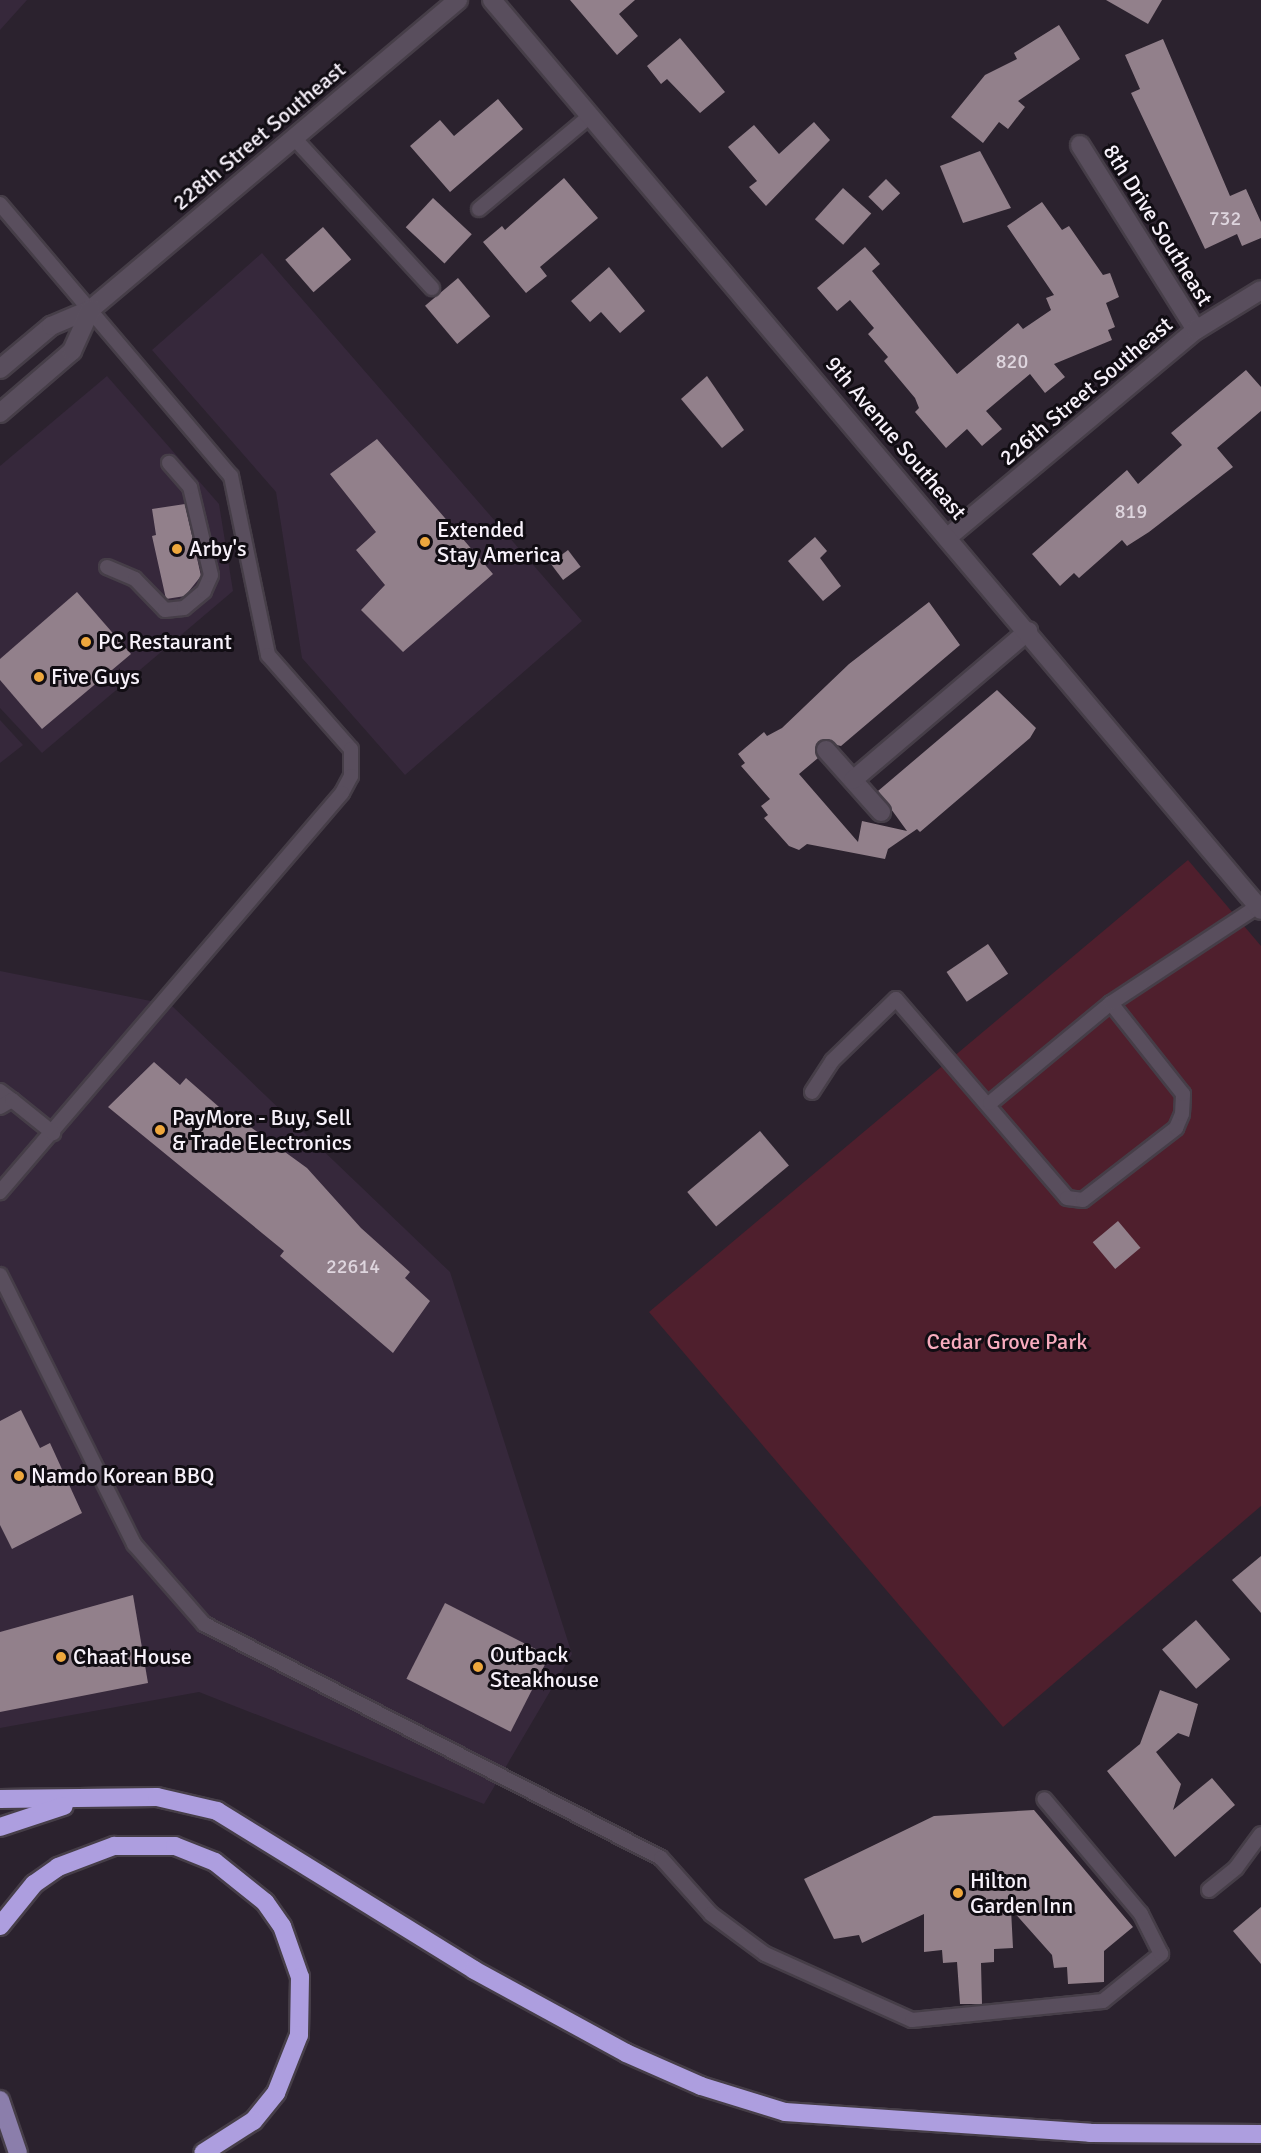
<!DOCTYPE html>
<style>
body{margin:0}
#map{position:relative;width:1261px;height:2153px;overflow:hidden;background:#2b222e;font-family:Signika,sans-serif}
div>[style]{position:absolute}
.built>*{inset:0;background:#36283b}
.green>*{inset:0;background:#4f1f2d}
.building>*{inset:0;background:#92808b;transform-origin:0 0}
.roads{filter:drop-shadow(2px 0 #463e48) drop-shadow(-2px 0 #463e48) drop-shadow(0 2px #463e48) drop-shadow(0 -2px #463e48)}
.lane>*{height:14px;margin:-7px;padding:0 7px;transform-origin:7px;border-radius:7px;background:#594e5d}
.street>*{height:18px;margin:-9px;padding:0 9px;transform-origin:9px;border-radius:9px;background:#594e5d}
.secondary>*{height:18px;margin:-9px;padding:0 9px;transform-origin:9px;border-radius:9px;background:#594e5d}
.primary>*{height:18px;margin:-9px;padding:0 9px;transform-origin:9px;border-radius:9px;background:#8b7eab}
.highway>*{height:18px;margin:-9px;padding:0 9px;transform-origin:9px;border-radius:9px;background:#ad9edf}
.dots>*{width:16px;height:16px;translate:-50% -50%;box-sizing:border-box;border:3px solid #110d13;border-radius:50%}
span{translate:-50% -50%;white-space:nowrap;text-align:center;line-height:1.15;-webkit-text-stroke:6px #110d13;paint-order:stroke}
.number-label{font-size:20px;color:#ded5de}
.number-label span{-webkit-text-stroke-width:0}
.street-label{font-size:22px;color:#f7f1fa}
.poi-label{font-size:22px;color:#f7f1fa}
.left{translate:0 -50%;text-align:left}
.park-label{font-size:22px;color:#f8acbe}
</style>
<div id="map">
<div class="built">
<i style="clip-path:polygon(0 0,27px 0,0 30px)"></i>
<i style="clip-path:polygon(262px 253px,582px 621px,405px 775px,302px 658px,276px 492px,152px 350px)"></i>
<i style="clip-path:polygon(107px 376px,219px 504px,233px 591px,42px 753px,0 708px,0 466px)"></i>
<i style="clip-path:polygon(0 720px,23px 745px,0 763px)"></i>
<i style="clip-path:polygon(0 971px,171px 1005px,450px 1272px,572px 1654px,484px 1804px,199px 1692px,0 1728px)"></i>
</div>
<div class="green">
<i style="clip-path:polygon(1188px 860px,1261px 946px,1261px 1506px,1003px 1727px,649px 1312px)"></i>
</div>
<div class="building">
<i style="clip-path:polygon(570px 0,635px 0,619px 14px,638px 36px,617px 55px)"></i>
<i style="clip-path:polygon(1106px 0,1162px 0,1148px 24px)"></i>
<i style="clip-path:polygon(1059px 25px,1080px 59px,1018px 101px,1025px 107px,1008px 129px,999px 122px,983px 143px,951px 117px,985px 75px,1017px 59px,1014px 53px)"></i>
<i style="clip-path:polygon(680px 38px,725px 92px,700px 113px,667px 79px,661px 84px,647px 66px)"></i>
<i style="clip-path:polygon(1163px 39px,1230px 196px,1246px 189px,1261px 222px,1261px 238px,1242px 246px,1237px 234px,1205px 249px,1131px 93px,1140px 89px,1125px 55px)"></i>
<i style="clip-path:polygon(498px 99px,523px 129px,450px 192px,410px 146px,440px 120px,454px 136px)"></i>
<i style="clip-path:polygon(814px 122px,830px 140px,766px 206px,749px 187px,757px 181px,728px 147px,754px 125px,779px 154px)"></i>
<i style="clip-path:polygon(980px 151px,1011px 208px,963px 223px,940px 166px)"></i>
<i style="clip-path:polygon(564px 178px,598px 218px,540px 267px,547px 276px,526px 293px,483px 242px,502px 226px,505px 230px)"></i>
<i style="left:886px;top:179px;width:20px;height:25px;rotate:45deg"></i>
<i style="left:843px;top:188px;width:38px;height:42px;rotate:42deg"></i>
<i style="left:433px;top:198px;width:53px;height:40px;rotate:43deg"></i>
<i style="clip-path:polygon(1042px 202px,1062px 230px,1069px 226px,1103px 275px,1110px 273px,1119px 297px,1106px 303px,1115px 327px,1108px 330px,1112px 340px,1054px 364px,1065px 377px,1045px 393px,1030px 374px,986px 411px,1002px 429px,982px 446px,967px 429px,946px 448px,915px 412px,919px 408px,915px 398px,884px 361px,888px 357px,868px 334px,874px 328px,850px 300px,837px 311px,817px 288px,865px 247px,880px 264px,872px 271px,957px 374px,1018px 323px,1023px 329px,1051px 310px,1046px 298px,1054px 295px,1007px 226px)"></i>
<i style="left:323px;top:227px;width:43px;height:50px;rotate:49deg"></i>
<i style="clip-path:polygon(609px 267px,645px 311px,620px 333px,601px 312px,590px 322px,571px 301px)"></i>
<i style="left:458px;top:278px;width:50px;height:43px;rotate:50deg"></i>
<i style="clip-path:polygon(1246px 370px,1261px 387px,1261px 411px,1217px 448px,1233px 467px,1149px 532px,1127px 546px,1122px 540px,1079px 578px,1074px 573px,1060px 586px,1032px 554px,1127px 470px,1138px 484px,1182px 445px,1171px 433px)"></i>
<i style="clip-path:polygon(707px 376px,744px 430px,722px 448px,681px 399px)"></i>
<i style="clip-path:polygon(377px 439px,493px 574px,403px 652px,361px 610px,385px 585px,356px 550px,376px 532px,330px 474px)"></i>
<i style="clip-path:polygon(185px 504px,201px 576px,185px 596px,166px 599px,152px 536px,156px 535px,152px 509px)"></i>
<i style="clip-path:polygon(815px 537px,827px 551px,820px 558px,841px 586px,823px 601px,788px 561px)"></i>
<i style="left:568px;top:550px;width:21px;height:22px;rotate:53deg"></i>
<i style="clip-path:polygon(77px 592px,131px 654px,42px 729px,0 680px,0 659px)"></i>
<i style="clip-path:polygon(929px 602px,960px 645px,841px 746px,819px 741px,818px 758px,799px 774px,858px 842px,862px 821px,907px 831px,878px 791px,997px 690px,1036px 728px,1030px 738px,920px 832px,917px 829px,888px 849px,885px 859px,807px 844px,799px 850px,789px 846px,764px 818px,768px 815px,761px 806px,770px 799px,741px 766px,745px 763px,738px 754px,764px 732px,767px 736px,782px 728px,849px 664px)"></i>
<i style="left:988px;top:944px;width:36px;height:50px;rotate:56deg"></i>
<i style="clip-path:polygon(154px 1062px,180px 1085px,186px 1078px,235px 1121px,238px 1118px,307px 1168px,361px 1228px,410px 1272px,405px 1278px,430px 1301px,393px 1353px,280px 1256px,284px 1251px,108px 1107px)"></i>
<i style="left:760px;top:1131px;width:45px;height:95px;rotate:50deg"></i>
<i style="left:1118px;top:1221px;width:35px;height:33px;rotate:50deg"></i>
<i style="clip-path:polygon(21px 1410px,40px 1448px,50px 1443px,82px 1513px,12px 1549px,0 1525px,0 1421px)"></i>
<i style="clip-path:polygon(1261px 1556px,1261px 1613px,1232px 1580px)"></i>
<i style="clip-path:polygon(133px 1595px,148px 1683px,0 1712px,0 1632px)"></i>
<i style="left:445px;top:1603px;width:117px;height:85px;rotate:27deg"></i>
<i style="left:1196px;top:1620px;width:52px;height:45px;rotate:49deg"></i>
<i style="clip-path:polygon(1160px 1690px,1198px 1704px,1189px 1737px,1178px 1733px,1156px 1752px,1181px 1784px,1173px 1810px,1212px 1778px,1235px 1805px,1175px 1857px,1107px 1771px,1140px 1744px)"></i>
<i style="clip-path:polygon(1034px 1810px,1133px 1927px,1104px 1951px,1104px 1982px,1068px 1984px,1067px 1967px,1054px 1968px,1052px 1955px,1011px 1909px,1013px 1948px,994px 1949px,994px 1962px,981px 1963px,982px 2004px,960px 2004px,957px 1962px,943px 1963px,942px 1950px,924px 1952px,924px 1914px,862px 1943px,859px 1935px,834px 1939px,804px 1879px,934px 1816px)"></i>
<i style="clip-path:polygon(1261px 1907px,1261px 1964px,1233px 1931px)"></i>
</div>
<div class="roads">
<div class="lane">
<i style="left:294px;top:138px;width:204px;rotate:47.4deg"></i>
<i style="left:0;top:204px;width:357px;rotate:49.7deg"></i>
<i style="left:231px;top:476px;width:183px;rotate:78.3deg"></i>
<i style="left:268px;top:655px;width:125px;rotate:48.6deg"></i>
<i style="left:351px;top:749px;width:27px;rotate:90deg"></i>
<i style="left:351px;top:776px;width:19px;rotate:118deg"></i>
<i style="left:342px;top:793px;width:526px;rotate:130.6deg"></i>
<i style="left:479px;top:209px;width:145px;rotate:-40deg"></i>
<i style="left:107px;top:567px;width:30px;rotate:23deg"></i>
<i style="left:135px;top:579px;width:43px;rotate:45.9deg"></i>
<i style="left:165px;top:610px;width:19px;rotate:-6deg"></i>
<i style="left:184px;top:608px;width:26px;rotate:-40deg"></i>
<i style="left:204px;top:591px;width:17px;rotate:-66deg"></i>
<i style="left:211px;top:575px;width:90px;rotate:-103.4deg"></i>
<i style="left:190px;top:487px;width:32px;rotate:-131deg"></i>
<i style="left:0;top:1091px;width:15px;rotate:37deg"></i>
<i style="left:812px;top:1092px;width:37px;rotate:-57deg"></i>
<i style="left:832px;top:1061px;width:89px;rotate:-44.1deg"></i>
<i style="left:896px;top:999px;width:262px;rotate:49.3deg"></i>
<i style="left:1067px;top:1198px;width:16px;rotate:7deg"></i>
<i style="left:1083px;top:1200px;width:118px;rotate:-37.7deg"></i>
<i style="left:1176px;top:1128px;width:15px;rotate:-67deg"></i>
<i style="left:1182px;top:1114px;width:20px;rotate:-87deg"></i>
<i style="left:1183px;top:1094px;width:116px;rotate:-128.4deg"></i>
<i style="left:990px;top:1103px;width:157px;rotate:-39.6deg"></i>
<i style="left:1111px;top:1003px;width:176px;rotate:-33.4deg"></i>
<i style="left:0;top:1107px;width:14px;rotate:-30deg"></i>
<i style="left:12px;top:1100px;width:53px;rotate:38.8deg"></i>
<i style="left:0;top:1275px;width:301px;rotate:63.5deg"></i>
<i style="left:134px;top:1544px;width:106px;rotate:48.8deg"></i>
<i style="left:204px;top:1624px;width:513px;rotate:27.11deg"></i>
<i style="left:661px;top:1858px;width:75px;rotate:48.2deg"></i>
<i style="left:711px;top:1914px;width:67px;rotate:36.5deg"></i>
<i style="left:765px;top:1954px;width:161px;rotate:24.2deg"></i>
<i style="left:912px;top:2020px;width:192px;rotate:-5.7deg"></i>
<i style="left:1103px;top:2001px;width:75px;rotate:-39deg"></i>
<i style="left:1161px;top:1954px;width:45px;rotate:-116.6deg"></i>
<i style="left:1141px;top:1914px;width:150px;rotate:-130.1deg"></i>
<i style="left:1209px;top:1890px;width:35px;rotate:-39deg"></i>
<i style="left:1236px;top:1868px;width:42px;rotate:-53.7deg"></i>
</div>
<div class="street">
<i style="left:1080px;top:145px;width:218px;rotate:57.9deg"></i>
<i style="left:948px;top:537px;width:323px;rotate:-39.9deg"></i>
<i style="left:1196px;top:330px;width:76px;rotate:-31.6deg"></i>
<i style="left:826px;top:750px;width:83px;rotate:48.4deg"></i>
<i style="left:853px;top:780px;width:230px;rotate:-40.4deg"></i>
</div>
<div class="secondary">
<i style="left:492px;top:0;width:1191px;rotate:49.8deg"></i>
<i style="left:0;top:369px;width:67px;rotate:-40.1deg"></i>
<i style="left:51px;top:326px;width:43px;rotate:-23deg"></i>
<i style="left:91px;top:309px;width:480px;rotate:-40.1deg"></i>
<i style="left:0;top:413px;width:95px;rotate:-40.7deg"></i>
<i style="left:72px;top:351px;width:46px;rotate:-65.7deg"></i>
</div>
<div class="primary">
<i style="left:0;top:2100px;width:56px;rotate:71.2deg"></i>
</div>
<div class="highway">
<i style="left:0;top:1799px;width:157px;rotate:-0.7deg"></i>
<i style="left:157px;top:1797px;width:62px;rotate:13.1deg"></i>
<i style="left:217px;top:1811px;width:302px;rotate:31.7deg"></i>
<i style="left:474px;top:1970px;width:173px;rotate:28.6deg"></i>
<i style="left:626px;top:2053px;width:82px;rotate:23.7deg"></i>
<i style="left:701px;top:2086px;width:88px;rotate:17.2deg"></i>
<i style="left:785px;top:2112px;width:306px;rotate:3.9deg"></i>
<i style="left:1090px;top:2133px;width:171px;rotate:0.3deg"></i>
<i style="left:0;top:1827px;width:67px;rotate:-18.2deg"></i>
<i style="left:0;top:1926px;width:54px;rotate:-51deg"></i>
<i style="left:34px;top:1884px;width:29px;rotate:-35deg"></i>
<i style="left:58px;top:1867px;width:60px;rotate:-20.6deg"></i>
<i style="left:114px;top:1846px;width:61px"></i>
<i style="left:175px;top:1846px;width:43px;rotate:21.8deg"></i>
<i style="left:215px;top:1862px;width:64px;rotate:38.7deg"></i>
<i style="left:265px;top:1902px;width:29px;rotate:55deg"></i>
<i style="left:282px;top:1926px;width:54px;rotate:70.6deg"></i>
<i style="left:300px;top:1977px;width:58px;rotate:91deg"></i>
<i style="left:299px;top:2035px;width:62px;rotate:111.6deg"></i>
<i style="left:276px;top:2093px;width:36px;rotate:129deg"></i>
<i style="left:253px;top:2121px;width:59px;rotate:147.4deg"></i>
</div>
</div>
<div class="dots">
<i style="left:425px;top:542px;background:#eea73d"></i>
<i style="left:177px;top:549px;background:#eea73d"></i>
<i style="left:86px;top:642px;background:#eea73d"></i>
<i style="left:39px;top:677px;background:#eea73d"></i>
<i style="left:160px;top:1130px;background:#eea73d"></i>
<i style="left:19px;top:1476px;background:#eea73d"></i>
<i style="left:61px;top:1657px;background:#eea73d"></i>
<i style="left:478px;top:1667px;background:#eea73d"></i>
<i style="left:958px;top:1893px;background:#eea73d"></i>
</div>
<div class="number-label">
<span style="left:1225px;top:218px">732</span>
<span style="left:1012px;top:361px">820</span>
<span style="left:1131px;top:511px">819</span>
<span style="left:353px;top:1266px">22614</span>
</div>
<div class="street-label">
<span style="left:259px;top:136px;rotate:-40deg">228th Street Southeast</span>
<span style="left:1158px;top:225px;rotate:58deg">8th Drive Southeast</span>
<span style="left:1086px;top:391px;rotate:-40deg">226th Street Southeast</span>
<span style="left:896px;top:438px;rotate:50deg">9th Avenue Southeast</span>
</div>
<div class="poi-label">
<span class="left" style="left:437px;top:542px">Extended<br>Stay America</span>
<span class="left" style="left:189px;top:549px">Arby's</span>
<span class="left" style="left:98px;top:642px">PC Restaurant</span>
<span class="left" style="left:51px;top:677px">Five Guys</span>
<span class="left" style="left:172px;top:1130px">PayMore - Buy, Sell<br>&amp; Trade Electronics</span>
<span class="left" style="left:31px;top:1476px">Namdo Korean BBQ</span>
<span class="left" style="left:490px;top:1667px">Outback<br>Steakhouse</span>
<span class="left" style="left:73px;top:1657px">Chaat House</span>
<span class="left" style="left:970px;top:1893px">Hilton<br>Garden Inn</span>
</div>
<div class="park-label">
<span style="left:1007px;top:1342px">Cedar Grove Park</span>
</div>
</div>
